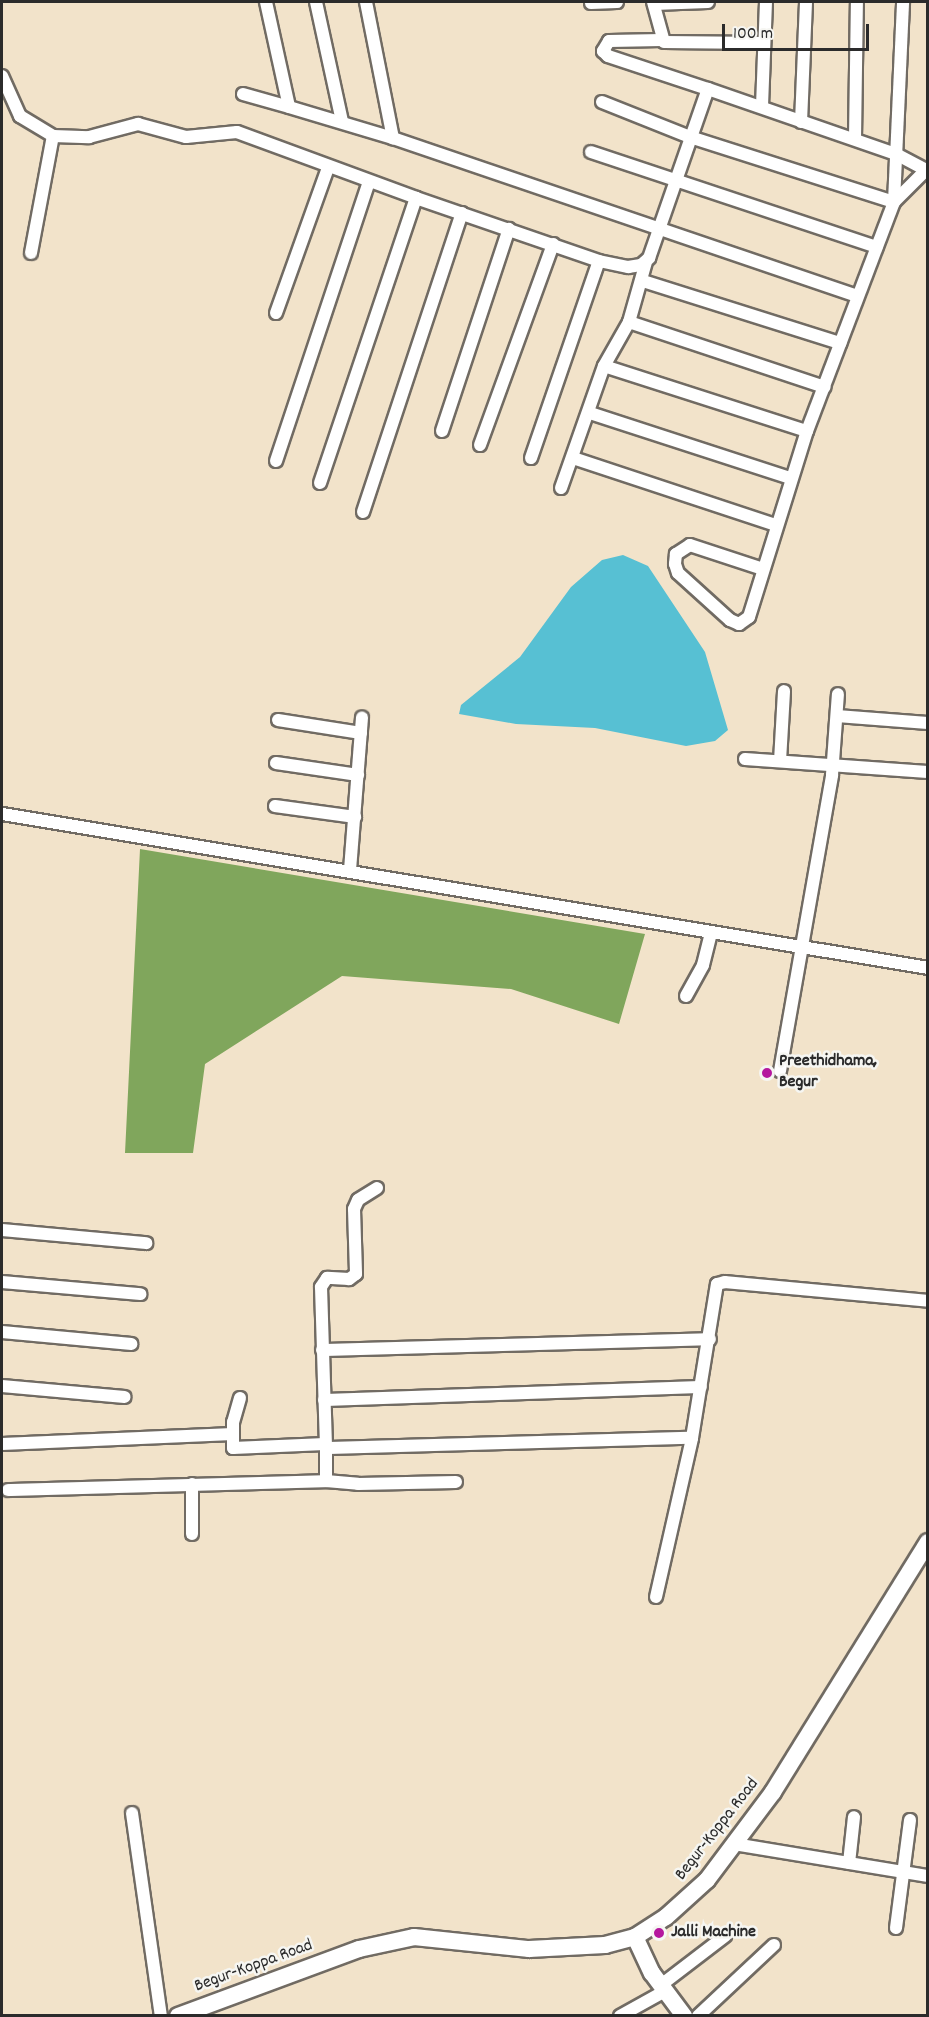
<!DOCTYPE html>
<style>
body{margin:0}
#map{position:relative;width:929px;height:2017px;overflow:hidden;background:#f2e3ca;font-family:Dekko,sans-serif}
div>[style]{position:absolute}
.forest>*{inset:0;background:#80a65c}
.water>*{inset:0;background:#57c0d3}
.roads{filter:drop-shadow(2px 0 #716b63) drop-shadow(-2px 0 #716b63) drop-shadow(0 2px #716b63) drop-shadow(0 -2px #716b63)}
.minor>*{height:12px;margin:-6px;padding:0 6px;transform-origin:6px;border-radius:6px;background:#fff}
.secondary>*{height:16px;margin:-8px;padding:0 8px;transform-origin:8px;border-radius:8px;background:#fff}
.dots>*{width:16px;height:16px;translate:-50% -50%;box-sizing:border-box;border:3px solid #f6f6f2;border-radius:50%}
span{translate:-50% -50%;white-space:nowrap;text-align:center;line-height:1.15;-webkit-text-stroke:5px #f6f6f2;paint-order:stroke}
.poi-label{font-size:18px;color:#2b2b2b;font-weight:700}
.left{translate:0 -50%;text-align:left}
.street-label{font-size:18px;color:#2b2b2b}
.frame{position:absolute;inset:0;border:3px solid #2b2b2b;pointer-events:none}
.scale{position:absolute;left:722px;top:24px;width:147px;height:27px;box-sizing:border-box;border:3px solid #2b2b2b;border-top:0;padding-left:8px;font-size:18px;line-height:21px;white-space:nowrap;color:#2b2b2b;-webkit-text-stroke:4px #f6f6f2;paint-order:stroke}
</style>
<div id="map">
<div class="forest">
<i style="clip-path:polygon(140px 849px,645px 934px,619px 1024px,511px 989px,342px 976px,205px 1064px,193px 1153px,125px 1153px)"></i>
</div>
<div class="water">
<i style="clip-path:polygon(623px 555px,648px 566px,705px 652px,728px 730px,715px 741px,686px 746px,595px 728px,516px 724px,459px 714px,461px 705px,520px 657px,571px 587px,602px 560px)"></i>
</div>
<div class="roads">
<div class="minor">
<i style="left:266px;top:2px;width:107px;rotate:77.6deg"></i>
<i style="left:289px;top:107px;width:109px;rotate:16.6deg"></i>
<i style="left:393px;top:138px;width:489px;rotate:18.8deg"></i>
<i style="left:316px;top:2px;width:122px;rotate:77.7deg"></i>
<i style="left:366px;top:2px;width:139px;rotate:78.8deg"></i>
<i style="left:653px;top:2px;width:41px;rotate:74.6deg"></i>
<i style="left:664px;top:42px;width:100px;rotate:0.6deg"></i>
<i style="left:591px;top:3px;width:26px;rotate:-2deg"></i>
<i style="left:654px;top:4px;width:54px;rotate:-2.1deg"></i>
<i style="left:662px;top:40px;width:53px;rotate:178.9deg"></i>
<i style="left:609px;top:41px;width:12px;rotate:121deg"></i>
<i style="left:603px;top:51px;width:7px;rotate:45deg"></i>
<i style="left:608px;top:56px;width:105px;rotate:18.3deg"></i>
<i style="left:2px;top:76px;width:44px;rotate:65.8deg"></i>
<i style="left:20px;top:116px;width:39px;rotate:31deg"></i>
<i style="left:53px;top:136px;width:36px;rotate:2deg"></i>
<i style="left:89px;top:137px;width:51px;rotate:-14.9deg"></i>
<i style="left:138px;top:124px;width:50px;rotate:15.2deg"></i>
<i style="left:186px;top:137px;width:51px;rotate:-5.6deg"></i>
<i style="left:237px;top:132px;width:191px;rotate:20.2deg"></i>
<i style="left:416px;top:198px;width:194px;rotate:19deg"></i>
<i style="left:599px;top:261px;width:30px;rotate:12deg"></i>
<i style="left:628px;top:267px;width:13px;rotate:-9deg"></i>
<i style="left:641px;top:265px;width:11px;rotate:-41deg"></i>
<i style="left:649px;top:258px;width:179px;rotate:-70.8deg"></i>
<i style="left:708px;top:89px;width:199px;rotate:19.1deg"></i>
<i style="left:896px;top:154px;width:36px;rotate:28deg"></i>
<i style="left:243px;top:94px;width:48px;rotate:15.8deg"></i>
<i style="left:602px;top:102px;width:95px;rotate:21.7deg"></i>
<i style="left:690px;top:137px;width:214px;rotate:17.7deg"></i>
<i style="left:894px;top:202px;width:45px;rotate:-45deg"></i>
<i style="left:762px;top:106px;width:104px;rotate:-87.8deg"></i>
<i style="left:801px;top:122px;width:120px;rotate:-87.6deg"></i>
<i style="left:855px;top:139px;width:137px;rotate:-89.2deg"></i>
<i style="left:591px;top:152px;width:301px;rotate:18.4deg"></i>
<i style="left:31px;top:253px;width:119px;rotate:-79.4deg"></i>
<i style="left:643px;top:281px;width:207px;rotate:17.5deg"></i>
<i style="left:276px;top:313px;width:154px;rotate:-70.3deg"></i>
<i style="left:629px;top:322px;width:206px;rotate:18.4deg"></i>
<i style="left:604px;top:366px;width:213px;rotate:17.8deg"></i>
<i style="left:590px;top:413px;width:210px;rotate:18deg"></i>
<i style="left:442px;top:431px;width:213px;rotate:-71.7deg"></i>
<i style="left:480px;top:445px;width:214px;rotate:-70deg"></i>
<i style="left:531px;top:458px;width:208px;rotate:-71deg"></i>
<i style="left:573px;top:458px;width:213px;rotate:18.3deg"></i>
<i style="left:276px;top:461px;width:294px;rotate:-71.6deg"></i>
<i style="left:320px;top:483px;width:301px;rotate:-71.4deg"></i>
<i style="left:561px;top:488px;width:129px;rotate:-70.6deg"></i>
<i style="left:604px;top:366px;width:51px;rotate:-60.4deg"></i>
<i style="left:629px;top:322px;width:62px;rotate:-74.2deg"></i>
<i style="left:363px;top:512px;width:315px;rotate:-71.7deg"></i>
<i style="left:763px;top:569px;width:77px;rotate:-161.8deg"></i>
<i style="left:690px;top:545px;width:17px;rotate:147deg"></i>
<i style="left:676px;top:554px;width:10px;rotate:96deg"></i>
<i style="left:675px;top:564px;width:9px;rotate:72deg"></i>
<i style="left:678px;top:573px;width:70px;rotate:42.1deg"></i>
<i style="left:730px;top:620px;width:10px;rotate:24deg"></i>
<i style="left:739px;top:624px;width:12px;rotate:-35deg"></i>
<i style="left:749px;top:617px;width:195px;rotate:-72.7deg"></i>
<i style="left:807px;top:431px;width:245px;rotate:-69.2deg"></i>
<i style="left:894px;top:202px;width:200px;rotate:-87.4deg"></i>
<i style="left:837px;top:716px;width:91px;rotate:4.4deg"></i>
<i style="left:278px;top:720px;width:84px;rotate:8.9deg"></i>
<i style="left:745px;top:759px;width:183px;rotate:4.1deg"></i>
<i style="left:780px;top:761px;width:70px;rotate:-86.7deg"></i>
<i style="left:276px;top:763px;width:83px;rotate:8.3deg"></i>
<i style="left:275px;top:806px;width:81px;rotate:7.8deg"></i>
<i style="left:2px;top:814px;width:939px;rotate:9.44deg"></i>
<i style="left:350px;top:870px;width:153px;rotate:-85.5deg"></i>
<i style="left:686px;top:996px;width:35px;rotate:-61deg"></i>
<i style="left:703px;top:965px;width:34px;rotate:-76deg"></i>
<i style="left:780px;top:1071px;width:301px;rotate:-80deg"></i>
<i style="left:832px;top:775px;width:81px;rotate:-85.8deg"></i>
<i style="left:377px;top:1188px;width:22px;rotate:148deg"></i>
<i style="left:358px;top:1200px;width:10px;rotate:114deg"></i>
<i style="left:354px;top:1209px;width:65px;rotate:88.2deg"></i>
<i style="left:356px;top:1274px;width:9px;rotate:144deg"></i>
<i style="left:349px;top:1279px;width:22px;rotate:-177deg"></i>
<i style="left:327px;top:1278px;width:11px;rotate:124deg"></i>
<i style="left:321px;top:1287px;width:161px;rotate:88.2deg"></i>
<i style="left:326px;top:1448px;width:366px;rotate:-1.6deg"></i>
<i style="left:2px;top:1230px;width:145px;rotate:5.2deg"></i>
<i style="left:2px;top:1282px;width:139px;rotate:5deg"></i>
<i style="left:2px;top:1332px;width:130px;rotate:5.3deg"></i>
<i style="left:322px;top:1350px;width:388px;rotate:-1.6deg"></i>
<i style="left:2px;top:1386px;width:123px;rotate:5.1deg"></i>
<i style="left:240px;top:1398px;width:25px;rotate:106deg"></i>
<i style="left:233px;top:1422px;width:26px;rotate:90deg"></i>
<i style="left:233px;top:1448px;width:92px;rotate:-2.5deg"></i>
<i style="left:324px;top:1400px;width:377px;rotate:-2deg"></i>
<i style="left:2px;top:1444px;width:231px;rotate:-2.5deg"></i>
<i style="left:326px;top:1448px;width:33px;rotate:90deg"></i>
<i style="left:326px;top:1481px;width:32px;rotate:5deg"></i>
<i style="left:358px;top:1484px;width:98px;rotate:-1.2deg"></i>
<i style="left:192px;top:1484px;width:50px;rotate:90deg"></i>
<i style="left:8px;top:1490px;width:318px;rotate:-1.6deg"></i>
<i style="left:656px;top:1597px;width:163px;rotate:-77.2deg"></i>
<i style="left:692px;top:1438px;width:156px;rotate:-80.8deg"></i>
<i style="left:717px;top:1284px;width:8px;rotate:-14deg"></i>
<i style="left:725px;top:1282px;width:204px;rotate:5.3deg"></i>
<i style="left:132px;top:1813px;width:205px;rotate:81.9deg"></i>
<i style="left:734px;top:1844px;width:197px;rotate:9.4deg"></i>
<i style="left:849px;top:1863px;width:46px;rotate:-83.8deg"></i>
<i style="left:896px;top:1928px;width:109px;rotate:-82.6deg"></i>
<i style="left:661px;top:1985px;width:81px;rotate:-37.4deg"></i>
<i style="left:620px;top:2016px;width:51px;rotate:-29.1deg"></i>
<i style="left:698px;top:2016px;width:104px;rotate:-43.1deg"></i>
</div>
<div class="secondary">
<i style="left:635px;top:1937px;width:40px;rotate:65deg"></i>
<i style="left:652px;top:1973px;width:54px;rotate:53.3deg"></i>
<i style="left:178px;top:2016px;width:193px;rotate:-20.3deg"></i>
<i style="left:359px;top:1949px;width:56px;rotate:-12.3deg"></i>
<i style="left:414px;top:1937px;width:116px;rotate:6deg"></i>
<i style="left:529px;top:1949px;width:76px;rotate:-3deg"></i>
<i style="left:605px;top:1945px;width:31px;rotate:-15deg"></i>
<i style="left:635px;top:1937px;width:37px;rotate:-33deg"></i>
<i style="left:666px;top:1917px;width:55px;rotate:-42.1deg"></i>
<i style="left:707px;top:1880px;width:110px;rotate:-53.1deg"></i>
<i style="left:773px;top:1792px;width:294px;rotate:-58.2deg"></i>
</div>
</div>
<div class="dots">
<i style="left:767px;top:1073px;background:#b5179e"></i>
<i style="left:659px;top:1933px;background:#b5179e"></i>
</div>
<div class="poi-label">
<span class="left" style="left:779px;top:1073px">Preethidhama,<br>Begur</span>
<span class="left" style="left:671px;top:1933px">Jalli Machine</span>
</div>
<div class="street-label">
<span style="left:718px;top:1830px;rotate:-52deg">Begur-Koppa Road</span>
<span style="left:254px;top:1967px;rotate:-20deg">Begur-Koppa Road</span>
</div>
<div class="frame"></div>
<div class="scale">100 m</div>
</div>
